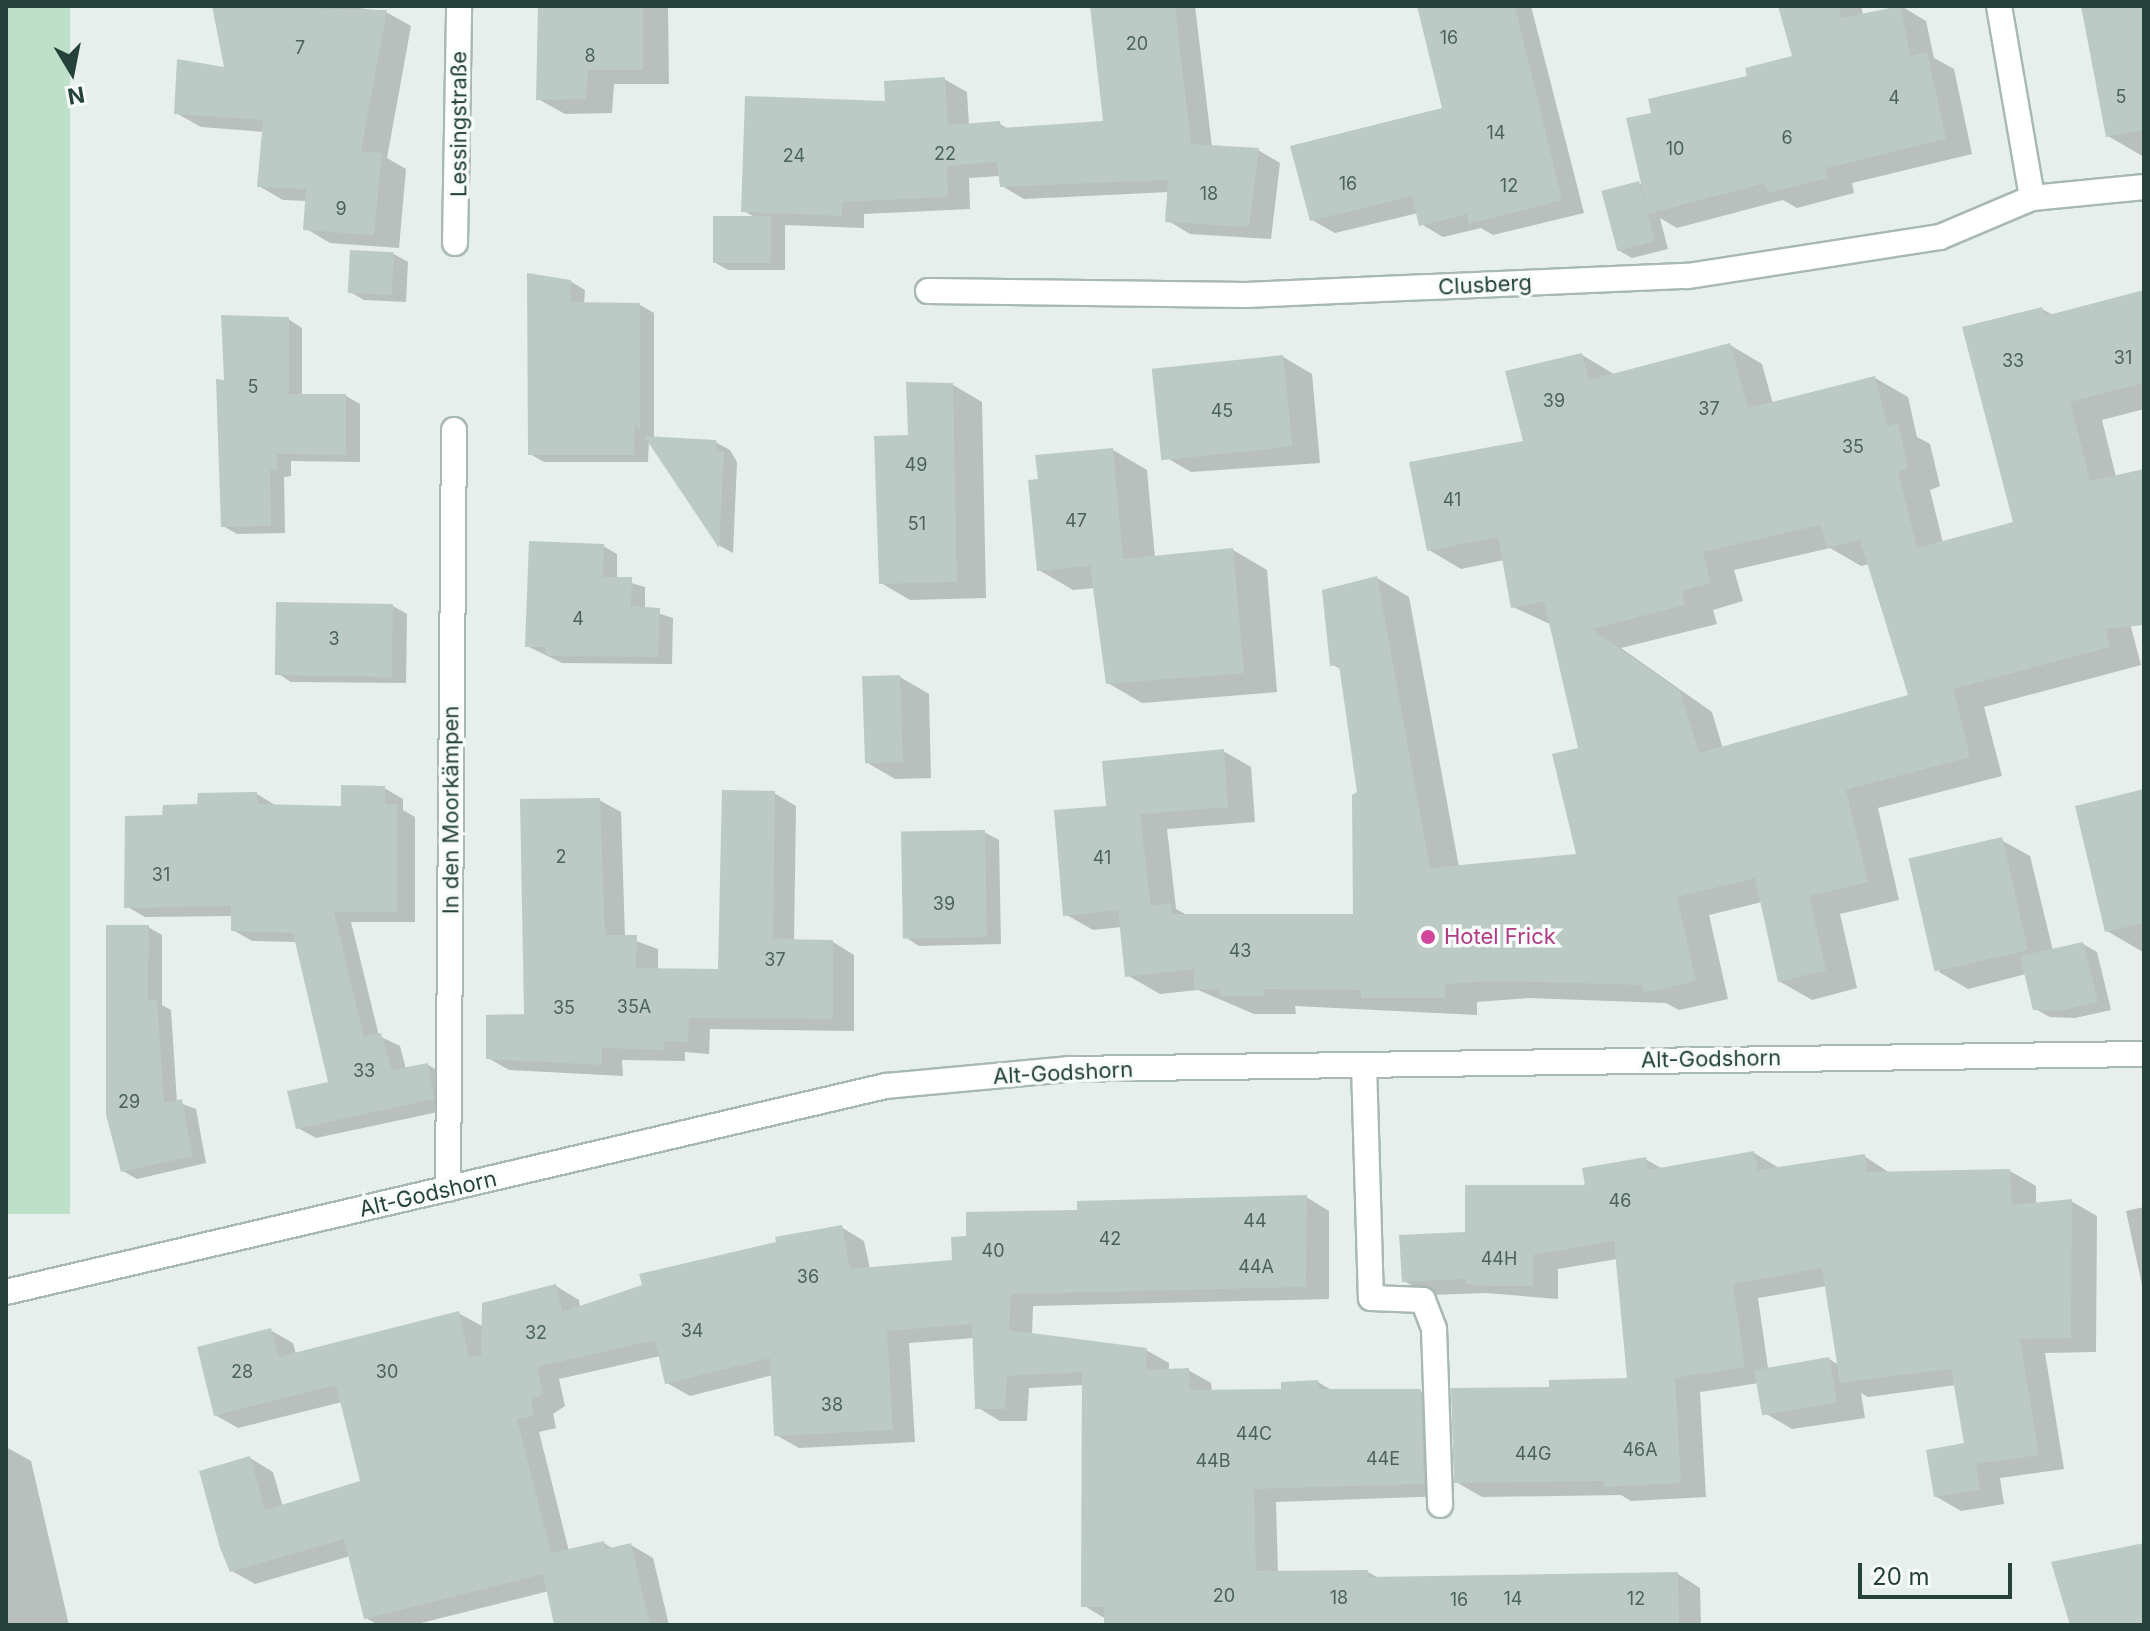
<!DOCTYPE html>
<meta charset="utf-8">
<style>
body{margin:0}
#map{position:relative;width:2150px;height:1631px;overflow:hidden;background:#e6efeb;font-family:Inter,sans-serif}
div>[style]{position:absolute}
.green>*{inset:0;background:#bfe0c8;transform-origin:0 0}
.shadow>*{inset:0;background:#0003}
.building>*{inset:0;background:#bbcac4;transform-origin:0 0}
.roads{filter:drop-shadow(2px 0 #a8b8b2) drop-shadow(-2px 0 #a8b8b2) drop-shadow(0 2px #a8b8b2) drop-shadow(0 -2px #a8b8b2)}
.minor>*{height:24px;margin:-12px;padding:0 12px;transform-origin:12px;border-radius:12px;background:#fff}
.dots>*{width:22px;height:22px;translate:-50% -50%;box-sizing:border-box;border:4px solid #f7fbf9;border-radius:50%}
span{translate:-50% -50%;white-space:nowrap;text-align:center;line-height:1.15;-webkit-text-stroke:7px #f7fbf9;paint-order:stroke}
.number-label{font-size:18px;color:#4a645c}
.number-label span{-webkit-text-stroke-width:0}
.street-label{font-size:22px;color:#24423a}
.hotel-label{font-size:22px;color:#b23c85}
.left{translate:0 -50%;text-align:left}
.frame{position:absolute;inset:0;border:8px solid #24423a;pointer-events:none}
.north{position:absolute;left:32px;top:32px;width:80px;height:80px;-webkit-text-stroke:6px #f7fbf9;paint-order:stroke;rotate:170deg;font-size:22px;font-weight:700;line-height:32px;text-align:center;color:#24423a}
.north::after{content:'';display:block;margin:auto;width:28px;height:36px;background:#24423a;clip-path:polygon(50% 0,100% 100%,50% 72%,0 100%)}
.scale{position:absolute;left:1858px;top:1563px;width:154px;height:36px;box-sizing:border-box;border:4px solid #24423a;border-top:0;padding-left:10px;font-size:24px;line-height:28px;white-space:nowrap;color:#24423a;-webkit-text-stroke:6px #f7fbf9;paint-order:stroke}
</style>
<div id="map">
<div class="green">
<i style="left:6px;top:6px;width:64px;height:1208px"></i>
</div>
<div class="shadow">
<i style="clip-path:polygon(214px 6px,346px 6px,386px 12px,411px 26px,387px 158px,406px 169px,399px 248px,330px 243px,305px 228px,307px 201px,283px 200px,259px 186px,264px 132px,201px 127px,176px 113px,227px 70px)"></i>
<i style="clip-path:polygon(539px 6px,668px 6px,669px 84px,614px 84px,612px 113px,565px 114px,538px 99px)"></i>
<i style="clip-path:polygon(1092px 6px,1195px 6px,1212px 147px,1258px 150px,1280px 163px,1271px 239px,1190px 234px,1167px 220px,1169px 192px,1024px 199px,1002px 186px,1000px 176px,969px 178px,970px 209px,864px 214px,864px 228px,785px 225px,785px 270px,728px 270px,714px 262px,756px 218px,744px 211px,887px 104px,944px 79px,967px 92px,969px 126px,1000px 124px,1010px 130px,1106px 123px)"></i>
<i style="clip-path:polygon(1419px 6px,1531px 6px,1584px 213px,1493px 235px,1481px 228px,1443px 237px,1421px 224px,1418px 213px,1335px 233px,1312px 220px,1444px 109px)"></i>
<i style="clip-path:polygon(1780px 6px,1861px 6px,1863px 15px,1901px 6px,1926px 21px,1934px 58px,1954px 69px,1972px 154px,1852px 183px,1854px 193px,1797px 208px,1783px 200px,1677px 228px,1660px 218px,1668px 249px,1632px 258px,1618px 250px,1639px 183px,1644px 186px,1653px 114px,1794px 57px)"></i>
<i style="clip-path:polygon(2083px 6px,2144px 6px,2144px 157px,2108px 136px)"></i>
<i style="clip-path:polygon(394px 254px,408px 262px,406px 302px,364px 300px,350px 292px)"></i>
<i style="clip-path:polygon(570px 281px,585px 290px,584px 304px,640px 305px,654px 313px,654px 439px,715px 442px,730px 450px,737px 462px,733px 553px,720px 546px,649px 440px,648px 462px,544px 462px,530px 454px)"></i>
<i style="clip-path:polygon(evenodd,2144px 292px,2144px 409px,2102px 420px,2116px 477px,2144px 471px,2144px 584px,2121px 589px,2141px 665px,1984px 707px,2002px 776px,1878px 808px,1899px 900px,1840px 914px,1857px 988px,1812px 1000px,1779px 981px,1762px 902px,1709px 915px,1728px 999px,1679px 1010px,1666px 1003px,1528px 998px,1477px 1002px,1477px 1015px,1295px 1006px,1296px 1014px,1254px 1014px,1198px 990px,1160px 994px,1127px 975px,1122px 927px,1093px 930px,1065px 914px,1108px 807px,1223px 751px,1251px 767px,1255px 822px,1167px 829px,1176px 909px,1189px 916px,1355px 916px,1360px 793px,1342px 670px,1332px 664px,1377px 578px,1409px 597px,1459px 867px,1579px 856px,1580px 750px,1552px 625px,1513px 607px,1504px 560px,1461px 569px,1429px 550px,1526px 442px,1582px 355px,1614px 374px,1730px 345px,1762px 364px,1773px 404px,1875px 378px,1908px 397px,1917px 437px,1930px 444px,1940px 486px,1930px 490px,1943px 543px,2015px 523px,2042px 309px,2053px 315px,2144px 292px,1830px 548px,1861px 566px,1870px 564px,1911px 696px,1723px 749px,1712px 712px,1621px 648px,1717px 624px,1713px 610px,1743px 601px,1734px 570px,1830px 548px)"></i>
<i style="clip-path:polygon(288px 319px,302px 328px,302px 396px,346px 396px,360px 404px,360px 462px,291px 461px,291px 476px,284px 477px,285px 533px,237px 534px,223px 526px,226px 382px)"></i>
<i style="clip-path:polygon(1283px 357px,1312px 374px,1320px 463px,1191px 472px,1162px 455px,1201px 366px)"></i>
<i style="clip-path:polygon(953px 385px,982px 402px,986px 598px,910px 600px,881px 583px,910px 437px)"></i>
<i style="clip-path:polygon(1113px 450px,1147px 470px,1155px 558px,1233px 550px,1267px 570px,1277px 692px,1142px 703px,1108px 683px,1095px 588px,1073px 590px,1039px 570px)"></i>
<i style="clip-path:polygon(603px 546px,617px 554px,617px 579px,645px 587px,645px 609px,673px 618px,672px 664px,562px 663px,527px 646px)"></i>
<i style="clip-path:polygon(393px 606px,407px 614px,406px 683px,291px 682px,277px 673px)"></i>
<i style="clip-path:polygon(900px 677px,929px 694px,931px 778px,895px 779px,866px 762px)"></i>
<i style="clip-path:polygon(384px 788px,403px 799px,403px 810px,415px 817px,415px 922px,351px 922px,379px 1036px,400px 1046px,406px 1069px,428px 1065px,447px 1076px,452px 1109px,316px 1138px,298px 1128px,330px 1084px,298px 942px,252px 941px,233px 930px,233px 916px,145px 917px,126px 906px,164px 817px,257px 794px,275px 805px,343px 808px)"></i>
<i style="clip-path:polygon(2144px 791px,2144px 952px,2143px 952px,2107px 931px)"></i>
<i style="clip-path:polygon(774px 793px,796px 806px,794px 942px,833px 942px,854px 955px,854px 1031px,710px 1029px,709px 1054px,685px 1052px,685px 1061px,622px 1060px,623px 1076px,509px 1070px,488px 1058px,526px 1016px,599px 800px,621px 812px,625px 937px,658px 949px,658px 970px,720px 971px)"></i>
<i style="clip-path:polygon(984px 832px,999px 840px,1001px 944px,919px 946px,905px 937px)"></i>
<i style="clip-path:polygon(2001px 840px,2030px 856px,2053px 951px,2083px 944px,2097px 952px,2111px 1010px,2075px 1018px,2050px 1017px,2035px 1009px,2026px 974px,1968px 989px,1939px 972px)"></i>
<i style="clip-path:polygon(148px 927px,162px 935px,162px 1005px,171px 1010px,177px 1102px,196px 1109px,206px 1163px,137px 1179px,123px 1171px)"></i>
<i style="clip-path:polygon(evenodd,1754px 1153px,1781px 1169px,1864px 1156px,1890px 1173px,2010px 1171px,2036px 1186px,2036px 1205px,2071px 1201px,2097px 1216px,2096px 1352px,2045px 1353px,2064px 1469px,2000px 1478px,2004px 1504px,1961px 1511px,1935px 1496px,1967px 1445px,1956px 1385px,1868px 1397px,1861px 1393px,1865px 1418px,1792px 1429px,1763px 1412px,1759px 1383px,1700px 1392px,1706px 1497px,1631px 1501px,1621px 1495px,1482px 1497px,1456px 1482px,1552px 1389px,1630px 1380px,1617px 1259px,1558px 1269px,1558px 1299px,1486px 1293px,1430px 1295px,1404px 1281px,1467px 1234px,1645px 1159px,1663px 1169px,1754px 1153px,1827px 1286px,1839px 1365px,1829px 1359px,1768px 1368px,1758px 1298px,1827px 1286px)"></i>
<i style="clip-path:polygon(1306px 1197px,1329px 1211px,1329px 1299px,1033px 1306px,1032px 1335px,1146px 1350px,1169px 1363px,1169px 1371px,1188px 1370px,1211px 1383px,1212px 1392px,1283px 1391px,1318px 1382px,1333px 1391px,1420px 1391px,1443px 1404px,1447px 1496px,1276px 1502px,1278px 1573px,1368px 1572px,1380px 1579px,1678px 1574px,1700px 1588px,1701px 1625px,1106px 1625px,1106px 1619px,1083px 1605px,1084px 1385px,1029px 1388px,1027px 1421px,1000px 1421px,977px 1407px,974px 1338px,909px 1343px,915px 1442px,799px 1448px,776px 1435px,773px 1375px,690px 1396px,667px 1383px,660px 1356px,559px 1379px,565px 1406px,553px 1414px,556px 1428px,539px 1432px,569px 1551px,604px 1543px,613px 1549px,631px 1545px,653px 1558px,669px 1625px,556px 1625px,549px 1591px,413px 1625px,378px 1625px,366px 1618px,350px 1556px,255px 1584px,232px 1571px,250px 1458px,273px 1472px,283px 1507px,362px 1482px,342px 1402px,238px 1428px,215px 1415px,270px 1330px,293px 1343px,296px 1354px,458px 1313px,484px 1327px,556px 1286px,579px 1300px,580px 1308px,841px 1227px,864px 1241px,870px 1269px,954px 1262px,1079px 1212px)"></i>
<i style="clip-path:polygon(2144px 1207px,2144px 1294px,2126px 1211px)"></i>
<i style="clip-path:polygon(6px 1447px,31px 1461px,69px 1625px,6px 1625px)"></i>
</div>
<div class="building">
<i style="clip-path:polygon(212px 6px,387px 10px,361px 151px,382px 153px,374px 235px,303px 230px,306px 189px,257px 187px,263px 120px,174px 114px,177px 59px,224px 67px)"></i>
<i style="clip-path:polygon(538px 6px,643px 6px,643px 70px,588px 70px,586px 99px,536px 100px)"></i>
<i style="clip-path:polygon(1090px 6px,1175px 6px,1191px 144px,1259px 148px,1249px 227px,1165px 222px,1168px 180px,1000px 187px,997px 162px,947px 166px,948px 197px,842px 202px,842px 216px,741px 212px,745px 96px,885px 101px,884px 81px,945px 77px,948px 125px,1000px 121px,1001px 128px,1103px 121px)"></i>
<i style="clip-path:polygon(1417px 6px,1515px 6px,1562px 200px,1469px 224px,1467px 214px,1419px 226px,1412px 196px,1310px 221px,1290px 146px,1442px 108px)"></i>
<i style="clip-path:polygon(1778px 6px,1839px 6px,1841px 18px,1900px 6px,1911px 56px,1927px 52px,1946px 139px,1826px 168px,1828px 178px,1768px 193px,1765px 183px,1648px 214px,1626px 118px,1651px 113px,1648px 99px,1747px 76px,1745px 68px,1792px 56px)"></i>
<i style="clip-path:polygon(2081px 6px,2144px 6px,2144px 130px,2106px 137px)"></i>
<i style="left:1639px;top:181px;width:62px;height:39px;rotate:75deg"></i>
<i style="left:713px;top:216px;width:58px;height:47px"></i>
<i style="left:350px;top:250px;width:44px;height:43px;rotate:3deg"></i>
<i style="clip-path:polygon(527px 273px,571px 280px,570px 302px,640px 303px,640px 431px,635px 423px,634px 455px,528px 455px)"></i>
<i style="clip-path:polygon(evenodd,2144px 290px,2144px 383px,2070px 402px,2090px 481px,2144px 469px,2144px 625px,2105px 629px,2110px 647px,1953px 689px,1970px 757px,1846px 790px,1868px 882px,1809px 896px,1826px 970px,1778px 982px,1755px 878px,1677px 897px,1696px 981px,1644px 993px,1643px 985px,1494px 981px,1445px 984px,1445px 998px,1361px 998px,1361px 990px,1263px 989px,1264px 996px,1220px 996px,1219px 989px,1194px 990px,1194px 969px,1125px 977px,1118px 910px,1171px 903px,1172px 914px,1353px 914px,1352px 795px,1357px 792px,1339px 665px,1330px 666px,1322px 590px,1377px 576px,1430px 868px,1576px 854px,1552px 754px,1578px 748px,1544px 601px,1511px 608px,1498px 537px,1427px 551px,1409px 462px,1523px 441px,1505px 371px,1582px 353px,1589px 380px,1730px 343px,1748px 408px,1875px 376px,1887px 426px,1898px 423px,1908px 468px,1898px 472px,1917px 548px,2013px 522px,1962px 327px,2042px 307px,2045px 316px,2144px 290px,1821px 525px,1827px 548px,1860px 540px,1908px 695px,1699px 753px,1680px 691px,1592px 629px,1685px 605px,1682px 591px,1711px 583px,1703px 552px,1821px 525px)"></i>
<i style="clip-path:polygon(221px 315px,289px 317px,289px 394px,346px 394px,346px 455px,277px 454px,277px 469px,270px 470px,271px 526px,221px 527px,216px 379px,224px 380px)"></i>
<i style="left:1283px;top:355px;width:92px;height:132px;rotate:84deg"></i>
<i style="clip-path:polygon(906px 382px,953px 383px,957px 582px,879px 584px,874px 436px,908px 435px)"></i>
<i style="clip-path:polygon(644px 436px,716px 440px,717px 452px,724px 452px,719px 548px)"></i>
<i style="clip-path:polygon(1113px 448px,1123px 559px,1233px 548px,1244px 673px,1106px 684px,1090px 566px,1037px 571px,1028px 480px,1038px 479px,1035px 455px)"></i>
<i style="clip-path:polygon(529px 541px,604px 544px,603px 577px,632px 577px,631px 606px,660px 608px,658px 657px,546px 656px,545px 647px,525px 647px)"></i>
<i style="left:276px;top:602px;width:117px;height:73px;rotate:1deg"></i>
<i style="left:900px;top:675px;width:87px;height:38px;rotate:88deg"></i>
<i style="clip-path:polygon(1224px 749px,1228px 807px,1140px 814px,1151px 906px,1063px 916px,1054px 810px,1106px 806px,1102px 761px)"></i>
<i style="clip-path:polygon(341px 785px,385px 786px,385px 804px,397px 804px,397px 912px,334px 912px,364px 1037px,381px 1033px,392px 1070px,428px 1063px,434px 1099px,296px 1129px,287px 1091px,328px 1082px,293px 933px,231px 931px,231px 906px,124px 908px,125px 816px,162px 815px,163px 805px,197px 804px,198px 793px,257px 792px,258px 804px,341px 806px)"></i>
<i style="clip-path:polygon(2144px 789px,2144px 923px,2105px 932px,2075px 806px)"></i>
<i style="clip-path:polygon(722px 790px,775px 791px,773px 939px,833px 940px,833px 1019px,689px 1018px,688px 1042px,664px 1041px,664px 1050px,602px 1048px,602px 1065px,486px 1059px,486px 1015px,524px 1014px,520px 799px,600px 798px,605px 935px,637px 935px,636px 968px,718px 969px)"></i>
<i style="left:985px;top:830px;width:107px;height:84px;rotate:89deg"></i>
<i style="left:2002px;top:837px;width:116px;height:96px;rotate:77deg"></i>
<i style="clip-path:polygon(106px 925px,149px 925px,148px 1000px,157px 1000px,164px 1103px,182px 1099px,193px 1156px,121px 1172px,106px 1115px)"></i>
<i style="clip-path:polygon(2083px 942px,2098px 1002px,2059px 1011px,2033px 1010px,2020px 956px)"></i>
<i style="clip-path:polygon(1754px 1151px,1758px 1170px,1865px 1154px,1867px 1172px,2010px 1169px,2012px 1205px,2072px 1199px,2071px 1338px,2020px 1339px,2039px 1455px,1976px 1464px,1980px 1490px,1934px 1497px,1926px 1450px,1964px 1443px,1951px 1369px,1840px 1383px,1822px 1268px,1733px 1284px,1745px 1367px,1675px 1378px,1681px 1483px,1604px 1487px,1603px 1481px,1454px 1483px,1451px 1388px,1549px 1387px,1549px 1380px,1627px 1378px,1614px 1241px,1533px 1255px,1533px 1286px,1490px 1286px,1466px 1284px,1466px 1279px,1402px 1282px,1399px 1235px,1465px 1232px,1465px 1185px,1585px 1185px,1582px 1168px,1646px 1157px,1648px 1170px)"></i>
<i style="clip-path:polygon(1307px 1195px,1306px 1287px,1011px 1294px,1009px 1330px,1147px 1348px,1146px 1370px,1189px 1368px,1190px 1390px,1281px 1389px,1281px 1382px,1318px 1380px,1319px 1389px,1421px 1389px,1424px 1484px,1254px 1489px,1256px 1571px,1368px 1570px,1369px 1577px,1678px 1572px,1679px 1625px,1104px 1625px,1104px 1607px,1081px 1607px,1082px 1372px,1007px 1376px,1005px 1409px,975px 1409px,972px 1324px,887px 1331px,893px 1430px,774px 1436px,770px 1358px,665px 1384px,655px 1340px,537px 1367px,543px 1393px,531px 1401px,534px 1416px,517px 1419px,551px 1553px,604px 1541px,606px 1549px,631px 1543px,650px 1625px,554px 1625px,543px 1574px,364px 1619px,344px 1539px,230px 1572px,220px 1548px,199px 1471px,250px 1456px,265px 1510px,360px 1481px,336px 1385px,214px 1416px,197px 1347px,271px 1328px,278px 1357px,459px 1311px,469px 1357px,481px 1356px,482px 1303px,556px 1284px,562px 1312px,642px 1285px,639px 1274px,776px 1242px,775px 1237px,842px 1225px,850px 1269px,952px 1260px,951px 1237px,966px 1236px,966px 1212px,1077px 1210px,1077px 1201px)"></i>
<i style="left:1829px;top:1357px;width:46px;height:76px;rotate:80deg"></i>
<i style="clip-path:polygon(2144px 1543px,2144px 1625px,2070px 1625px,2051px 1562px)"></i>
</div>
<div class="roads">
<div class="minor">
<i style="left:1999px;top:6px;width:195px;rotate:80.2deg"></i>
<i style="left:455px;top:243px;width:237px;rotate:-89deg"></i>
<i style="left:928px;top:291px;width:318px;rotate:0.7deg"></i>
<i style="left:1246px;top:295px;width:442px;rotate:-2.5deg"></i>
<i style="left:1688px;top:276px;width:255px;rotate:-8.8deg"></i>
<i style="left:1940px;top:237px;width:100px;rotate:-23deg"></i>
<i style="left:2032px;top:198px;width:113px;rotate:-5.6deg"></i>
<i style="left:1364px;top:1065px;width:233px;rotate:88.3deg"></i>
<i style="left:1371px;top:1298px;width:52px;rotate:2.2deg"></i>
<i style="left:1423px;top:1300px;width:31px;rotate:69deg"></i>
<i style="left:1434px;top:1329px;width:176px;rotate:88deg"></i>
<i style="left:448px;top:1189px;width:759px;rotate:-89.55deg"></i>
<i style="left:6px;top:1292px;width:904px;rotate:-13.18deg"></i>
<i style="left:886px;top:1086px;width:184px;rotate:-5.3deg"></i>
<i style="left:1069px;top:1069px;width:1075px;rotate:-0.8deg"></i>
</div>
</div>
<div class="dots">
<i style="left:1428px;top:937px;background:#d1479c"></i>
</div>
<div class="number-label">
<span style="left:1449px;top:38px">16</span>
<span style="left:1137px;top:44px">20</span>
<span style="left:300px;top:48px">7</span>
<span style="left:590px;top:56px">8</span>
<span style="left:2121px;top:97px">5</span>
<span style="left:1894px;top:98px">4</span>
<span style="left:1496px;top:133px">14</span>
<span style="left:1787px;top:138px">6</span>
<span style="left:1675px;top:149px">10</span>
<span style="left:945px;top:154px">22</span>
<span style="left:794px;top:156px">24</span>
<span style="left:1348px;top:184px">16</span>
<span style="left:1509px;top:186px">12</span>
<span style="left:1209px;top:194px">18</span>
<span style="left:341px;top:209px">9</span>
<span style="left:2123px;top:358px">31</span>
<span style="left:2013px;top:361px">33</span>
<span style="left:253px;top:387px">5</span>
<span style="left:1554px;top:401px">39</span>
<span style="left:1709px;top:409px">37</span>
<span style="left:1222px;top:411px">45</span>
<span style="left:1853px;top:447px">35</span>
<span style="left:916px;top:465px">49</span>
<span style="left:1452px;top:500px">41</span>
<span style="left:1076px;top:521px">47</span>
<span style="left:917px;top:524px">51</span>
<span style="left:578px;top:619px">4</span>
<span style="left:334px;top:639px">3</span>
<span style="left:561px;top:857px">2</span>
<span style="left:1102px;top:858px">41</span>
<span style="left:161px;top:875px">31</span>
<span style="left:944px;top:904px">39</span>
<span style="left:1240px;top:951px">43</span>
<span style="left:775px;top:960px">37</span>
<span style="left:634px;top:1007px">35A</span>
<span style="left:564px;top:1008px">35</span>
<span style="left:364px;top:1071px">33</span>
<span style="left:129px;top:1102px">29</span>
<span style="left:1620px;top:1201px">46</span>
<span style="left:1255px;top:1221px">44</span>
<span style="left:1110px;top:1239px">42</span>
<span style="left:993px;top:1251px">40</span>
<span style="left:1499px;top:1259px">44H</span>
<span style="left:1256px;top:1267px">44A</span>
<span style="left:808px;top:1277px">36</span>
<span style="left:692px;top:1331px">34</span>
<span style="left:536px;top:1333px">32</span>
<span style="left:242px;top:1372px">28</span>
<span style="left:387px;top:1372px">30</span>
<span style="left:832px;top:1405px">38</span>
<span style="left:1254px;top:1434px">44C</span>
<span style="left:1640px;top:1450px">46A</span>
<span style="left:1533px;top:1454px">44G</span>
<span style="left:1383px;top:1459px">44E</span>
<span style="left:1213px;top:1461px">44B</span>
<span style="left:1224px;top:1596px">20</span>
<span style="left:1339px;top:1598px">18</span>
<span style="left:1513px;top:1599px">14</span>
<span style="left:1636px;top:1599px">12</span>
<span style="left:1459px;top:1600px">16</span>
</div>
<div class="street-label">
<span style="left:459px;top:124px;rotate:-90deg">Lessingstraße</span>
<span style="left:1485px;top:285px;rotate:-3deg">Clusberg</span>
<span style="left:451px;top:810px;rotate:-90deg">In den Moorkämpen</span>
<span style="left:1711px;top:1059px;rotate:-1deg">Alt-Godshorn</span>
<span style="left:1063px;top:1073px;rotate:-3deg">Alt-Godshorn</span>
<span style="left:428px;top:1194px;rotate:-13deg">Alt-Godshorn</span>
</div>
<div class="hotel-label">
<span class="left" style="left:1444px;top:937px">Hotel Frick</span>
</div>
<div class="frame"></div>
<div class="north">N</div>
<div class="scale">20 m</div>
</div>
